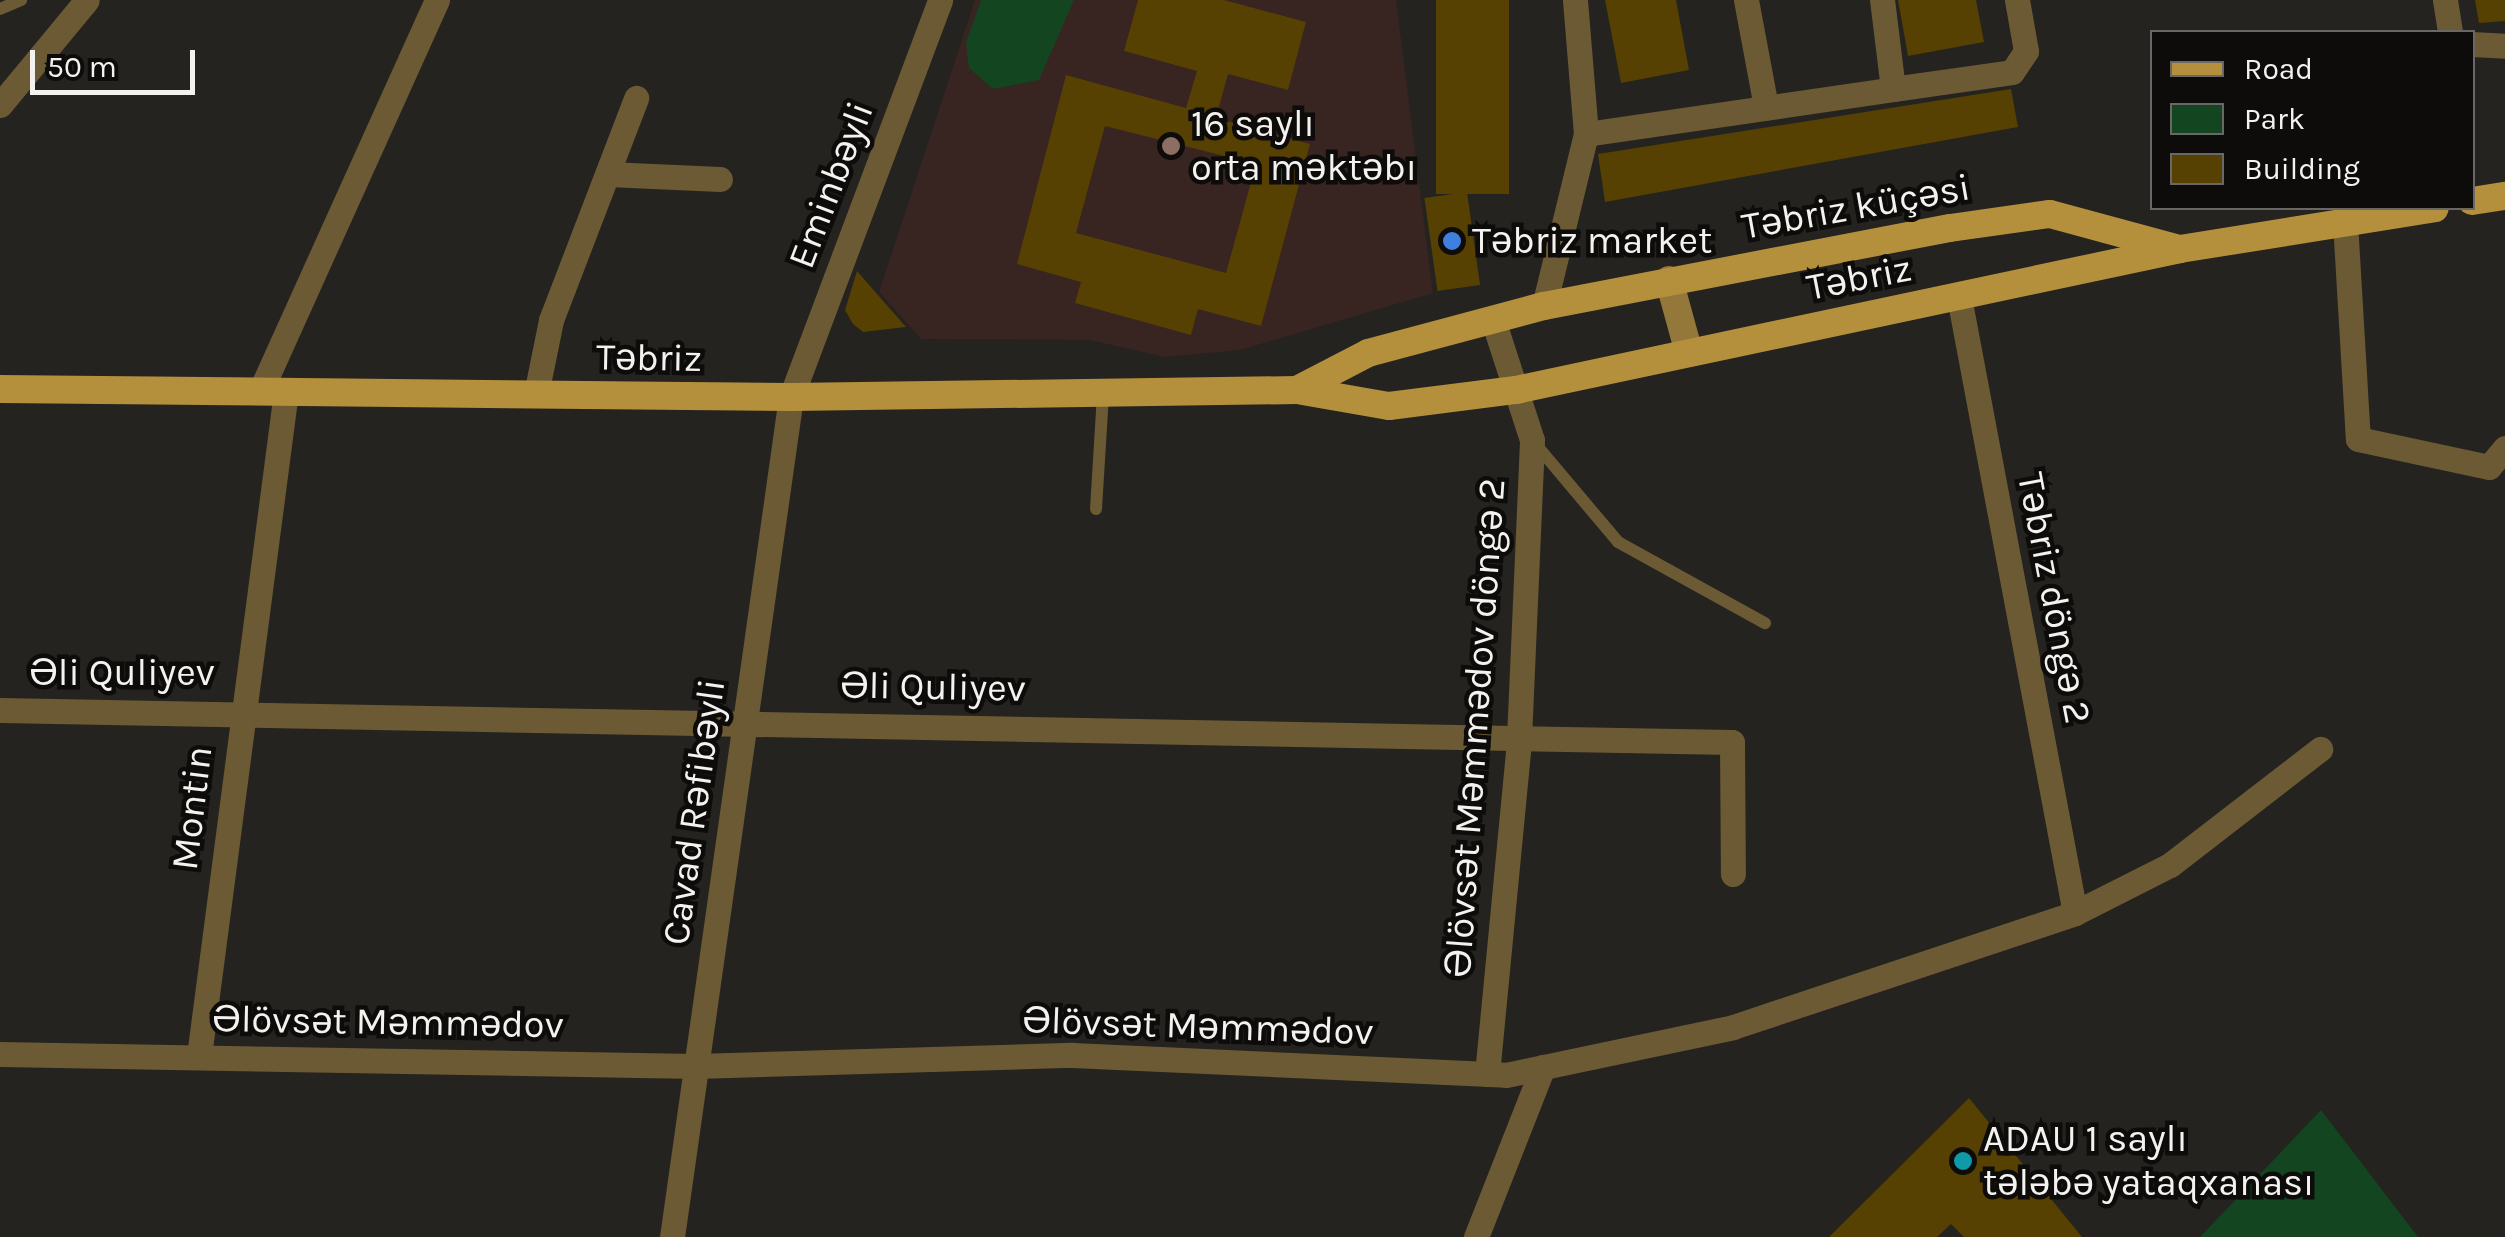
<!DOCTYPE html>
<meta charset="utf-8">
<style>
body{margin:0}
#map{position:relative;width:2505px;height:1237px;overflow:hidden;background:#24231f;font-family:Karla,sans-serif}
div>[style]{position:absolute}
.education>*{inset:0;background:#382421}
.green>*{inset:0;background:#134521}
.building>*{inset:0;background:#564002;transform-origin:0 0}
.service>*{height:12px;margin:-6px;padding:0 6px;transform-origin:6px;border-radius:6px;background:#6b5a34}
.minor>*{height:25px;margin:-12.5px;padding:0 12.5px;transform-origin:12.5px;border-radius:12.5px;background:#6b5a34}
.secondary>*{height:28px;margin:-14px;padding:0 14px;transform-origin:14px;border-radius:14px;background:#94783a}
.primary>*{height:28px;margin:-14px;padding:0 14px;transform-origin:14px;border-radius:14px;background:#b4903c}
.dots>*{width:28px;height:28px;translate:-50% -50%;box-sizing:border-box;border:5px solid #0d0c0a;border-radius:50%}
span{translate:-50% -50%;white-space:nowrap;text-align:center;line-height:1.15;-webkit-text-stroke:9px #0d0c0a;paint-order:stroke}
.poi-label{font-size:38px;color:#f3f2ef}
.left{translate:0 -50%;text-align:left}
.street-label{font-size:38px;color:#f3f2ef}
.legend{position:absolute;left:2150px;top:30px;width:325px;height:180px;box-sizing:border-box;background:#0d0c0a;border:2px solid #696866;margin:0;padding:12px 18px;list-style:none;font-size:30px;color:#f3f2ef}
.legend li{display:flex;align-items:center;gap:20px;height:50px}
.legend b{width:50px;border:2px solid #696866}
.scale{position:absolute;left:30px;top:50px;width:165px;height:45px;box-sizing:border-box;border:5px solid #f3f2ef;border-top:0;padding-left:12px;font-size:30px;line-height:35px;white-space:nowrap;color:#f3f2ef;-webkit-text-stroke:8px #0d0c0a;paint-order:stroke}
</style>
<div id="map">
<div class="education">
<i style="clip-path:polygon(975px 0,1396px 0,1433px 293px,1240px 350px,1165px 357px,1090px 340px,921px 339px,879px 292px)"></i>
</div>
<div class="green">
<i style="clip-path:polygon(981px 0,1074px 0,1039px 80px,993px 89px,969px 68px,966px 42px)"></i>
<i style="clip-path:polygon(2321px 1110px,2418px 1237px,2200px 1237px)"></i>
</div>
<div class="building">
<i style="clip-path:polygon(evenodd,1138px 0,1224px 0,1306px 22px,1288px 90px,1228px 74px,1216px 118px,1310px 144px,1261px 326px,1198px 309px,1191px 335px,1075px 303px,1081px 282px,1017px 264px,1066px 75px,1186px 108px,1197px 71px,1124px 51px,1138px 0,1105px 126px,1256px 164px,1226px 273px,1076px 233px,1105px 126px)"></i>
<i style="left:1436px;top:0;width:73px;height:194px"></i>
<i style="clip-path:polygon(1605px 0,1676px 0,1689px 70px,1621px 83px)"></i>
<i style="clip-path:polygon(1898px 0,1976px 0,1984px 42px,1908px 56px)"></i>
<i style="clip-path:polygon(2475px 0,2505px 0,2505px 21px,2479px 23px)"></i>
<i style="clip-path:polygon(2011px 89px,2018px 127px,1605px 202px,1598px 154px)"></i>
<i style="left:1467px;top:192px;width:94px;height:43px;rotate:82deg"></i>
<i style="clip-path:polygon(857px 271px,906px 327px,863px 332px,853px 324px,845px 310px)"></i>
<i style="clip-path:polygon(1969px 1098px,2082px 1237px,1964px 1237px,1951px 1224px,1937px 1237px,1829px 1237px)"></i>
</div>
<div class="service">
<i style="left:0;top:9px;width:23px;rotate:-23deg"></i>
<i style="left:1533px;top:441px;width:132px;rotate:49.9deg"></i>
<i style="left:1618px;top:542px;width:168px;rotate:28.9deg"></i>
<i style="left:1096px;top:509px;width:116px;rotate:-86.5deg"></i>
</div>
<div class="minor">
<i style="left:1746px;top:0;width:109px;rotate:79.4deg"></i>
<i style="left:2445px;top:0;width:32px;rotate:81deg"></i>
<i style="left:2472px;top:44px;width:33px;rotate:3deg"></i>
<i style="left:1893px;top:89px;width:120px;rotate:-8.1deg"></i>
<i style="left:2012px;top:72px;width:25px;rotate:-56deg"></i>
<i style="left:2026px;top:51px;width:52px;rotate:-100deg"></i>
<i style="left:0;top:105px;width:136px;rotate:-50.4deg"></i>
<i style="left:1586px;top:134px;width:310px;rotate:-8.3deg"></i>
<i style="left:1893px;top:89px;width:90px;rotate:-97deg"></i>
<i style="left:608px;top:174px;width:112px;rotate:2.6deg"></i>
<i style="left:2345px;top:222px;width:217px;rotate:86.6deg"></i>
<i style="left:2358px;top:439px;width:134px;rotate:12.1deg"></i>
<i style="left:2489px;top:467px;width:25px;rotate:-50deg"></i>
<i style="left:1959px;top:297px;width:627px;rotate:79.34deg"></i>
<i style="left:1544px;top:306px;width:177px;rotate:-76.3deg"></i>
<i style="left:1586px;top:134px;width:134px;rotate:-94.7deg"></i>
<i style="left:260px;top:392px;width:430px;rotate:-65.7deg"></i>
<i style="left:536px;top:394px;width:76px;rotate:-78.5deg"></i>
<i style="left:551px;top:320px;width:238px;rotate:-69deg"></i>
<i style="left:0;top:710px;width:1732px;rotate:1.06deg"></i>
<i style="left:1732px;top:742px;width:132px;rotate:89.6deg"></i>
<i style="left:0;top:1054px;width:696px;rotate:0.99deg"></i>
<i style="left:696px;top:1066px;width:376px;rotate:-1.7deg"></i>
<i style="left:1072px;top:1055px;width:434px;rotate:2.6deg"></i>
<i style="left:1506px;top:1075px;width:232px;rotate:-11.9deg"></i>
<i style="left:1733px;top:1027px;width:360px;rotate:-18.4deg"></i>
<i style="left:2075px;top:913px;width:106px;rotate:-26.8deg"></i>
<i style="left:2170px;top:865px;width:190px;rotate:-37.7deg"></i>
<i style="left:199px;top:1056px;width:670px;rotate:-82.54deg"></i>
<i style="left:1487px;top:1074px;width:337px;rotate:-84.5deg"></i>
<i style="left:1519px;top:739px;width:299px;rotate:-87.5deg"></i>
<i style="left:1532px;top:440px;width:126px;rotate:-108deg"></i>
<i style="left:672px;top:1237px;width:848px;rotate:-81.94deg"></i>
<i style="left:791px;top:397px;width:424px;rotate:-69.4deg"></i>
<i style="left:1476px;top:1237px;width:183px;rotate:-68.5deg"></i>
</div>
<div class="secondary">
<i style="left:1669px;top:280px;width:72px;rotate:74.6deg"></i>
</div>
<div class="primary">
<i style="left:2472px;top:201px;width:33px;rotate:-9deg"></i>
<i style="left:0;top:389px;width:791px;rotate:0.58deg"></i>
<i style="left:791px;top:397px;width:506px;rotate:-0.79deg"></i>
<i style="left:1297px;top:390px;width:93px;rotate:9.9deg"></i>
<i style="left:1389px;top:406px;width:128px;rotate:-7.2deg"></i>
<i style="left:1516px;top:390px;width:679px;rotate:-11.99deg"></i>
<i style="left:2180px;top:249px;width:258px;rotate:-9.1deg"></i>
<i style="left:1297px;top:390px;width:80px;rotate:-27.5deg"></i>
<i style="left:1368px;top:353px;width:182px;rotate:-15deg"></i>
<i style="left:1544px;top:306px;width:413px;rotate:-10.9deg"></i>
<i style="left:1950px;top:228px;width:101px;rotate:-8deg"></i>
<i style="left:2050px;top:214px;width:134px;rotate:15.2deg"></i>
</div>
<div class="dots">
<i style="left:1171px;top:146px;background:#8d6e63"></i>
<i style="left:1452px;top:241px;background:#3f7fe0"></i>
<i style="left:1963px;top:1161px;background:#0f9aa8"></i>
</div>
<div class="poi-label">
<span class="left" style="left:1191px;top:146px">16 saylı<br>orta məktəbı</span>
<span class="left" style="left:1472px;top:241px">Təbriz market</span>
<span class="left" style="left:1983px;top:1161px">ADAU 1 saylı<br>tələbə yataqxanası</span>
</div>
<div class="street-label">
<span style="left:831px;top:185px;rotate:-69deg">Eminbəyli</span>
<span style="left:1856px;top:207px;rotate:-10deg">Təbriz küçəsi</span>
<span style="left:1859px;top:278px;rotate:-11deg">Təbriz</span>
<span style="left:649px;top:358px;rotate:1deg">Təbriz</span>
<span style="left:2054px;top:598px;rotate:79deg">Təbriz döngə 2</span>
<span style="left:122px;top:673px">Əli Quliyev</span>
<span style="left:933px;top:687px;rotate:1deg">Əli Quliyev</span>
<span style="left:1475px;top:728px;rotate:-86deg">Əlövsət Məmmədov döngə 2</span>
<span style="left:192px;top:808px;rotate:-83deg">Montin</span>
<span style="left:694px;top:812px;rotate:-82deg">Cavad Rəfibəyli</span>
<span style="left:388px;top:1022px;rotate:1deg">Əlövsət Məmmədov</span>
<span style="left:1198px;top:1026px;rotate:2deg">Əlövsət Məmmədov</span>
</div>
<ul class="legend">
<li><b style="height:12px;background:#b4903c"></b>Road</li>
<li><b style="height:28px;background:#134521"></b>Park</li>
<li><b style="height:28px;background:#564002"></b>Building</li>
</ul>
<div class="scale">50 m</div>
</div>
